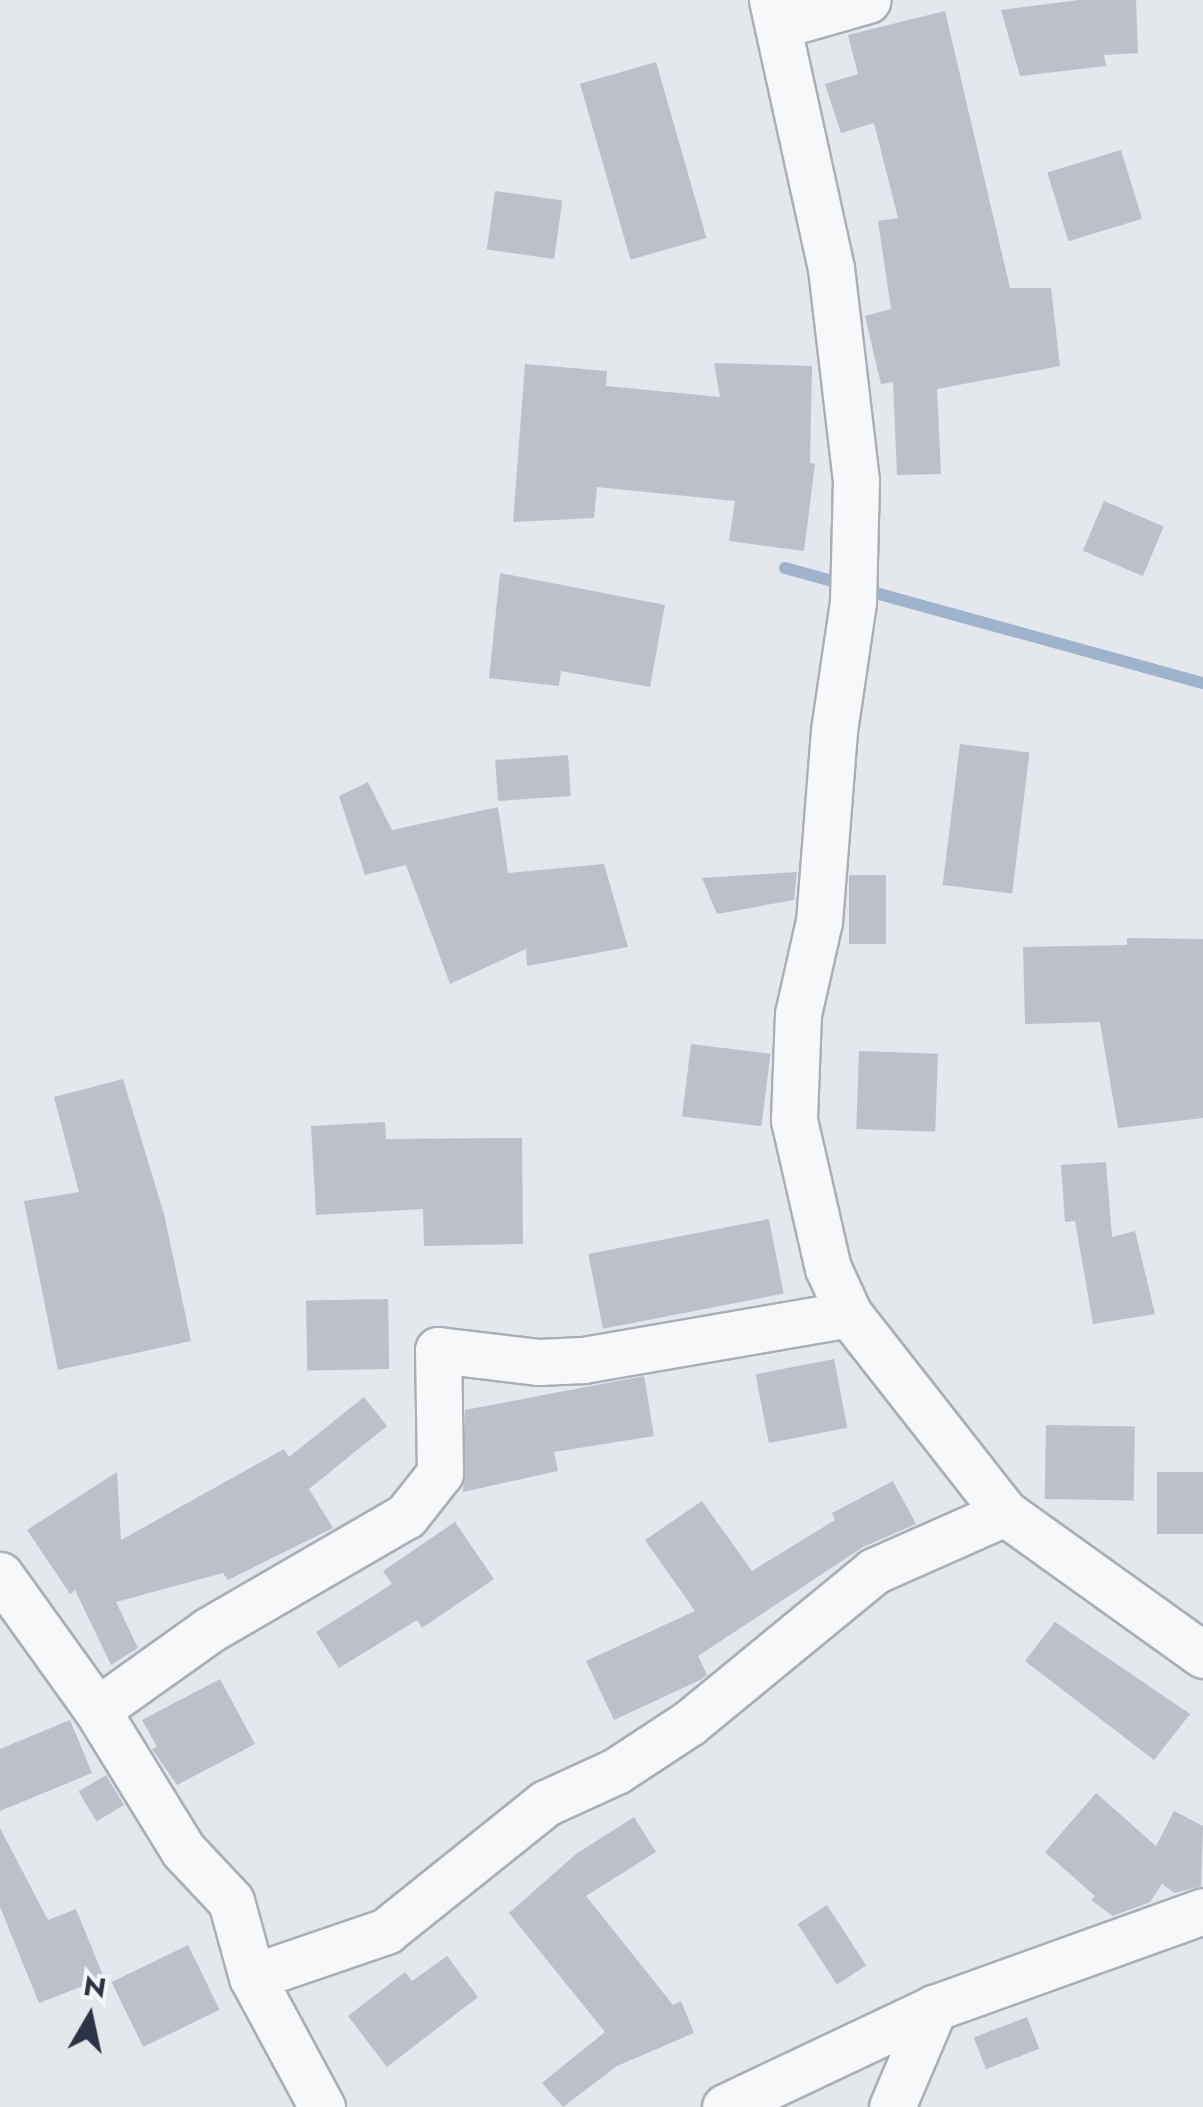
<!DOCTYPE html>
<style>
body{margin:0}
#map{position:relative;width:1203px;height:2107px;overflow:hidden;background:#e4e7ec;font-family:Jost,sans-serif}
div>[style]{position:absolute}
.stream>*{height:12px;margin:-6px;padding:0 6px;transform-origin:6px;border-radius:6px;background:#9fb4cc}
.building>*{inset:0;background:#bbc0ca;transform-origin:0 0}
.roads{filter:drop-shadow(2px 0 #a9aeb7) drop-shadow(-2px 0 #a9aeb7) drop-shadow(0 2px #a9aeb7) drop-shadow(0 -2px #a9aeb7)}
.minor>*{height:45px;margin:-22.5px;padding:0 22.5px;transform-origin:22.5px;border-radius:22.5px;background:#f7f8fa}
span{translate:-50% -50%;white-space:nowrap;text-align:center;line-height:1.15;-webkit-text-stroke:10px #f4f6f9;paint-order:stroke}
.north{position:absolute;left:40px;top:1967px;width:100px;height:100px;-webkit-text-stroke:8px #f4f6f9;paint-order:stroke;rotate:9deg;font-size:28px;font-weight:700;line-height:40px;text-align:center;color:#2b3445}
.north::after{content:'';display:block;margin:auto;width:35px;height:45px;background:#2b3445;clip-path:polygon(50% 0,100% 100%,50% 72%,0 100%)}
</style>
<div id="map">
<div class="stream">
<i style="left:785px;top:568px;width:434px;rotate:15.4deg"></i>
</div>
<div class="building">
<i style="clip-path:polygon(1079px 0,1136px 0,1138px 53px,1104px 55px,1106px 66px,1020px 76px,1001px 10px)"></i>
<i style="clip-path:polygon(945px 11px,1010px 288px,1051px 288px,1060px 366px,937px 389px,941px 474px,897px 475px,893px 382px,881px 384px,865px 316px,891px 309px,878px 221px,898px 218px,874px 123px,841px 133px,825px 84px,858px 74px,848px 35px)"></i>
<i style="left:656px;top:62px;width:183px;height:79px;rotate:74deg"></i>
<i style="left:1121px;top:150px;width:72px;height:77px;rotate:73deg"></i>
<i style="left:495px;top:191px;width:68px;height:59px;rotate:8deg"></i>
<i style="clip-path:polygon(714px 363px,812px 366px,810px 463px,815px 464px,804px 551px,729px 541px,735px 501px,597px 487px,594px 518px,513px 522px,525px 364px,607px 371px,606px 386px,720px 397px)"></i>
<i style="left:1104px;top:501px;width:65px;height:54px;rotate:23deg"></i>
<i style="clip-path:polygon(500px 573px,665px 605px,650px 687px,561px 671px,559px 686px,489px 678px)"></i>
<i style="left:960px;top:744px;width:70px;height:142px;rotate:7deg"></i>
<i style="left:568px;top:755px;width:41px;height:73px;rotate:86deg"></i>
<i style="clip-path:polygon(368px 782px,392px 830px,498px 807px,508px 873px,604px 864px,628px 947px,527px 966px,526px 949px,450px 984px,406px 865px,365px 875px,339px 796px)"></i>
<i style="clip-path:polygon(797px 872px,794px 900px,717px 914px,702px 878px)"></i>
<i style="left:849px;top:875px;width:37px;height:69px"></i>
<i style="clip-path:polygon(1127px 938px,1203px 939px,1203px 1118px,1118px 1128px,1100px 1022px,1025px 1024px,1023px 947px,1127px 945px)"></i>
<i style="left:691px;top:1044px;width:80px;height:73px;rotate:7deg"></i>
<i style="left:859px;top:1051px;width:79px;height:78px;rotate:2deg"></i>
<i style="clip-path:polygon(123px 1079px,164px 1214px,191px 1341px,58px 1370px,24px 1201px,79px 1192px,54px 1097px)"></i>
<i style="clip-path:polygon(385px 1122px,386px 1139px,522px 1138px,523px 1244px,424px 1246px,423px 1209px,316px 1215px,311px 1126px)"></i>
<i style="clip-path:polygon(1106px 1162px,1112px 1237px,1135px 1231px,1155px 1314px,1093px 1324px,1075px 1221px,1065px 1222px,1061px 1165px)"></i>
<i style="left:769px;top:1219px;width:76px;height:184px;rotate:79deg"></i>
<i style="left:388px;top:1299px;width:70px;height:82px;rotate:89deg"></i>
<i style="left:834px;top:1359px;width:70px;height:80px;rotate:79deg"></i>
<i style="clip-path:polygon(644px 1376px,654px 1436px,554px 1452px,558px 1471px,463px 1492px,465px 1410px)"></i>
<i style="clip-path:polygon(364px 1397px,387px 1426px,309px 1489px,333px 1528px,228px 1580px,223px 1573px,116px 1602px,138px 1648px,111px 1665px,75px 1590px,70px 1594px,27px 1530px,117px 1472px,121px 1540px,284px 1449px,289px 1457px)"></i>
<i style="left:1046px;top:1425px;width:89px;height:74px;rotate:1deg"></i>
<i style="left:1157px;top:1472px;width:46px;height:62px"></i>
<i style="clip-path:polygon(893px 1481px,916px 1524px,863px 1547px,698px 1656px,707px 1675px,700px 1680px,614px 1720px,586px 1661px,695px 1611px,645px 1540px,702px 1501px,752px 1571px,835px 1520px,832px 1513px)"></i>
<i style="clip-path:polygon(455px 1522px,494px 1579px,422px 1628px,417px 1620px,339px 1668px,316px 1632px,392px 1584px,383px 1571px)"></i>
<i style="clip-path:polygon(1055px 1622px,1190px 1714px,1154px 1760px,1025px 1661px)"></i>
<i style="clip-path:polygon(220px 1679px,255px 1744px,177px 1785px,152px 1749px,157px 1747px,142px 1720px)"></i>
<i style="clip-path:polygon(70px 1720px,92px 1773px,0 1811px,0 1749px)"></i>
<i style="left:106px;top:1775px;width:35px;height:32px;rotate:59deg"></i>
<i style="clip-path:polygon(1096px 1793px,1156px 1846px,1174px 1811px,1203px 1826px,1201px 1886px,1175px 1893px,1162px 1884px,1150px 1902px,1113px 1916px,1091px 1900px,1095px 1896px,1045px 1852px)"></i>
<i style="clip-path:polygon(634px 1817px,656px 1852px,586px 1896px,673px 2005px,681px 2001px,694px 2033px,617px 2066px,563px 2107px,542px 2083px,605px 2032px,509px 1913px,576px 1854px)"></i>
<i style="clip-path:polygon(0 1828px,48px 1920px,76px 1909px,104px 1978px,39px 2003px,0 1907px)"></i>
<i style="left:827px;top:1905px;width:72px;height:35px;rotate:57deg"></i>
<i style="left:188px;top:1945px;width:72px;height:85px;rotate:64deg"></i>
<i style="clip-path:polygon(447px 1956px,478px 1997px,387px 2067px,348px 2016px,405px 1972px,412px 1981px)"></i>
<i style="left:1027px;top:2017px;width:34px;height:57px;rotate:69deg"></i>
</div>
<div class="roads">
<div class="minor">
<i style="left:772px;top:0;width:274px;rotate:77.6deg"></i>
<i style="left:831px;top:268px;width:213px;rotate:83.3deg"></i>
<i style="left:856px;top:480px;width:122px;rotate:91.4deg"></i>
<i style="left:853px;top:602px;width:130px;rotate:98.4deg"></i>
<i style="left:834px;top:731px;width:191px;rotate:94.5deg"></i>
<i style="left:819px;top:921px;width:95px;rotate:102.7deg"></i>
<i style="left:798px;top:1014px;width:106px;rotate:92.2deg"></i>
<i style="left:794px;top:1120px;width:152px;rotate:77.1deg"></i>
<i style="left:828px;top:1268px;width:51px;rotate:65.5deg"></i>
<i style="left:849px;top:1314px;width:253px;rotate:51.9deg"></i>
<i style="left:1005px;top:1513px;width:244px;rotate:35.6deg"></i>
<i style="left:780px;top:25px;width:91px;rotate:-15.9deg"></i>
<i style="left:0;top:1575px;width:166px;rotate:54.3deg"></i>
<i style="left:97px;top:1710px;width:164px;rotate:58.4deg"></i>
<i style="left:183px;top:1850px;width:70px;rotate:46.7deg"></i>
<i style="left:231px;top:1901px;width:79px;rotate:74.6deg"></i>
<i style="left:252px;top:1977px;width:142px;rotate:-18.9deg"></i>
<i style="left:386px;top:1931px;width:205px;rotate:-38.7deg"></i>
<i style="left:546px;top:1803px;width:77px;rotate:-24.6deg"></i>
<i style="left:616px;top:1771px;width:87px;rotate:-33.3deg"></i>
<i style="left:689px;top:1723px;width:239px;rotate:-39.4deg"></i>
<i style="left:874px;top:1571px;width:143px;rotate:-23.9deg"></i>
<i style="left:97px;top:1710px;width:138px;rotate:-35.5deg"></i>
<i style="left:209px;top:1630px;width:228px;rotate:-30.1deg"></i>
<i style="left:406px;top:1516px;width:55px;rotate:-51.7deg"></i>
<i style="left:440px;top:1473px;width:123px;rotate:-90.9deg"></i>
<i style="left:438px;top:1350px;width:102px;rotate:6.8deg"></i>
<i style="left:539px;top:1362px;width:44px;rotate:-2.6deg"></i>
<i style="left:583px;top:1360px;width:270px;rotate:-9.8deg"></i>
<i style="left:252px;top:1977px;width:148px;rotate:61.7deg"></i>
<i style="left:725px;top:2107px;width:231px;rotate:-25.3deg"></i>
<i style="left:934px;top:2008px;width:286px;rotate:-19.8deg"></i>
<i style="left:892px;top:2107px;width:108px;rotate:-67deg"></i>
</div>
</div>
<div class="north">N</div>
</div>
